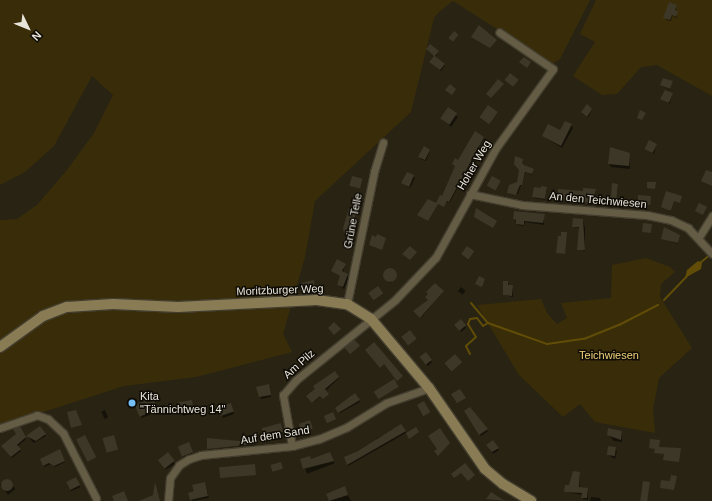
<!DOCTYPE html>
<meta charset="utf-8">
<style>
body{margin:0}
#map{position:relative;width:712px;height:501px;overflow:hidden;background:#282313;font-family:Arial,sans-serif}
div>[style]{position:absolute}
.green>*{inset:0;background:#392d09}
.water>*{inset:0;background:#614d07}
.shadow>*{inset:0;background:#0007;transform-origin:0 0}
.stream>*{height:2px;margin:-1px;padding:0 1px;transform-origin:1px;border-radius:1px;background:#614d07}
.building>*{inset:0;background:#3d3727;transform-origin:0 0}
.round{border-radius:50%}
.roads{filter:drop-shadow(1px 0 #433e2f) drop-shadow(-1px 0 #433e2f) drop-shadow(0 1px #433e2f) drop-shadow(0 -1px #433e2f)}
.street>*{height:7px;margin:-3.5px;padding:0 3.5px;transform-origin:3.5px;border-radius:3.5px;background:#645c44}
.secondary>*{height:10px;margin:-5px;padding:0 5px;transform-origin:5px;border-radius:5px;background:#897c55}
.dots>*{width:11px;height:11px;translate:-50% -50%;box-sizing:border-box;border:2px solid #0f0c06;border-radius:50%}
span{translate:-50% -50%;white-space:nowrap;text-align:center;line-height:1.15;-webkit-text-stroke:3px #0f0c06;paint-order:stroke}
.street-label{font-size:11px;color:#e8e5db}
.park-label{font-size:11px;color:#f1d27a}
.poi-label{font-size:11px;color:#e8e5db}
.left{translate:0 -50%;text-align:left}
.north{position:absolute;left:8px;top:8px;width:40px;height:40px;-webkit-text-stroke:3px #0f0c06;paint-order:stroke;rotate:133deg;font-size:11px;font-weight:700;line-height:16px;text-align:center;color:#e8e5db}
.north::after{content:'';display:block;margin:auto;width:14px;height:18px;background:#e8e5db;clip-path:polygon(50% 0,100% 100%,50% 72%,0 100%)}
</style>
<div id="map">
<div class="green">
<i style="clip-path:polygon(0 0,590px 0,560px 59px,552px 64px,453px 1px,439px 12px,434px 18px,411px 112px,315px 201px,305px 257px,283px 334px,292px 352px,196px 377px,124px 386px,0 426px,0 220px,17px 219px,37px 205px,67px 170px,94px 133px,113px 95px,92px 76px,54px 146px,25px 172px,0 185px)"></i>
<i style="clip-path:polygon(596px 0,712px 0,712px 96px,657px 65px,641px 67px,617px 94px,602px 95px,573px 76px,595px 42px,580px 34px)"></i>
<i style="clip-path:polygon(646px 258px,670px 267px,675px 272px,661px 284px,660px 297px,692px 348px,659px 378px,653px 409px,655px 433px,595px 422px,580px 404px,563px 417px,519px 375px,477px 305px,541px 299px,547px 313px,557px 324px,567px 318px,561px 303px,611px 298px,612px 265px)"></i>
</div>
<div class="water">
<i style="clip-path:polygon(698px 261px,702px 263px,701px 269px,685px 278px,687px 270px)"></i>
</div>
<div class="shadow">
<i style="clip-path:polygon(676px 6px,677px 18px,672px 16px,671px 21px,666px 20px)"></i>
<i style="clip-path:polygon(427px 50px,438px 51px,436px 57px,445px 65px,441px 71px,431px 63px,435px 56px)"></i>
<i style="clip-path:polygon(672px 82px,670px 90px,661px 85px)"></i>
<i style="clip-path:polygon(672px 94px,670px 104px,662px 99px)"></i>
<i style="clip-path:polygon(448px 108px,458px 117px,451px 127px,441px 118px)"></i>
<i style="clip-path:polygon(592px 109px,588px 118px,582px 113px)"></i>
<i style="clip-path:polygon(571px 125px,573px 128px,562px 148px,543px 136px,560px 132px)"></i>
<i style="clip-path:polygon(475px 132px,484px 138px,450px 202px,437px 204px,443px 198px)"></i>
<i style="clip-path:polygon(656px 145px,654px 154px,646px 149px)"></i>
<i style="clip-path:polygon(430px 151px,426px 161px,421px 159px,420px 157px)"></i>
<i style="clip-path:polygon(629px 153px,630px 169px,611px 167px,609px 164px)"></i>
<i style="clip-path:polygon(522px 159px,522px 164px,533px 170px,532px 175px,526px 172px,518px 194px,509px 194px,517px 183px,520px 170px,515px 164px)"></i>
<i style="clip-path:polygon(407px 173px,415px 178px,410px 188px,402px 183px)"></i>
<i style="clip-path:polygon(618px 185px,616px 205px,607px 204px,606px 202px)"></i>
<i style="clip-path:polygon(535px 188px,547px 188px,545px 200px,534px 198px)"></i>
<i style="clip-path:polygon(596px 191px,594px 201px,589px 200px,589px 203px,559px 199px)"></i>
<i style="clip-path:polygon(544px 215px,544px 225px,525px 222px,524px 226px,518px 225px,514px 219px)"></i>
<i style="clip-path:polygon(583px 220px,585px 228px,585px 251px,578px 249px,580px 228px,573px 227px)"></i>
<i style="clip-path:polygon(679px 236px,678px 244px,662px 238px)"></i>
<i style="clip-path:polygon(345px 264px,343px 273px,349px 277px,344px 289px,338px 285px,341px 277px,332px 271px)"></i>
<i style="clip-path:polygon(388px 268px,397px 277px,390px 283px,383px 272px)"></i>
<i style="clip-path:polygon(508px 282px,509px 286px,513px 288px,513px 297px,504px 295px)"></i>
<i style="left:461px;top:287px;width:6px;height:5px;rotate:39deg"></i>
<i style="clip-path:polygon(443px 292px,421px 318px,414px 312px)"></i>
<i style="clip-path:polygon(461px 320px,466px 328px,461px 332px,456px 326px)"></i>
<i style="clip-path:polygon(422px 359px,431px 360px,432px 362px,428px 366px)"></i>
<i style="clip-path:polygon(335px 373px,339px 378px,313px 403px,308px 396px)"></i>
<i style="clip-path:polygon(258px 387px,269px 387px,271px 397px,261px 399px)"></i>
<i style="clip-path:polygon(355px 394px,360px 402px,340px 413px,337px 408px)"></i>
<i style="clip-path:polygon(154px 400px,158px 411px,142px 418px,141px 416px)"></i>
<i style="clip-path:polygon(192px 403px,194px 413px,183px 416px,182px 414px)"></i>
<i style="clip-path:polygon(231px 406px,234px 414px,223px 418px,220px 408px)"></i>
<i style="clip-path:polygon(470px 408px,488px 431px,481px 436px,465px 412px)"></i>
<i style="left:105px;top:410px;width:8px;height:4px;rotate:67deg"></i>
<i style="left:281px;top:424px;width:10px;height:18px;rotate:79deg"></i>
<i style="clip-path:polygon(401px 425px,406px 433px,348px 466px,345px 458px,377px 441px,376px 439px,383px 435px,384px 437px)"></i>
<i style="clip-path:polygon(40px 427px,46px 436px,34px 443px,28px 437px)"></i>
<i style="clip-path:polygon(19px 428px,26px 439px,17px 447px,21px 451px,12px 458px,3px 448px,17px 435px)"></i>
<i style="clip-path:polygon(622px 431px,622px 442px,614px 441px,608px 434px)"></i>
<i style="clip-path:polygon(257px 441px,257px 445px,208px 448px,239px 442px)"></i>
<i style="clip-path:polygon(493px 441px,499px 450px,493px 454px,488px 445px)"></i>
<i style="clip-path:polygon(190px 445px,193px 454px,183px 457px,182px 455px)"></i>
<i style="clip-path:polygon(609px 447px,617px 451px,615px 459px,608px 455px)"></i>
<i style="clip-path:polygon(61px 452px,65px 462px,55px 467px,51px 464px,44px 467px,41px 460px)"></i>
<i style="left:168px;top:453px;width:13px;height:11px;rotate:58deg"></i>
<i style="left:331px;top:455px;width:9px;height:29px;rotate:69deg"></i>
<i style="clip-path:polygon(580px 473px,580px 488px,588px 489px,588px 500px,583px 499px,583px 495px,566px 492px)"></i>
<i style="left:76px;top:478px;width:10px;height:10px;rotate:66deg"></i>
<i style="left:7px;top:479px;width:13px;height:9px;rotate:51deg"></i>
<i style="clip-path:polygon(205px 483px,209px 498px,192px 501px,195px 492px)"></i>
<i style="clip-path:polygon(344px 488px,351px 501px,330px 501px,328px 495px)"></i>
<i style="clip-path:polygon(492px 493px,503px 501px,488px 499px)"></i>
<i style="clip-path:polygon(591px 497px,600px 498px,601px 501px,590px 501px)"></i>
</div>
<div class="stream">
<i style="left:700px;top:263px;width:13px;rotate:-39deg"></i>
<i style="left:664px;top:300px;width:33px;rotate:-46deg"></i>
<i style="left:471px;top:303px;width:26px;rotate:50deg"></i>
<i style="left:488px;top:323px;width:63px;rotate:19.6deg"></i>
<i style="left:547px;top:344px;width:37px;rotate:-8deg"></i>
<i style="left:584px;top:339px;width:38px;rotate:-22deg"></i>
<i style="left:619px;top:325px;width:44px;rotate:-27.1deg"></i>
<i style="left:470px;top:354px;width:9px;rotate:-117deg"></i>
<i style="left:466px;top:346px;width:13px;rotate:-42deg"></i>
<i style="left:476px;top:337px;width:15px;rotate:-122deg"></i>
<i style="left:468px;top:324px;width:5px;rotate:-68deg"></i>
<i style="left:470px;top:319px;width:7px;rotate:-8deg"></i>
<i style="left:477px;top:318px;width:10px;rotate:53deg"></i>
<i style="left:483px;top:326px;width:6px;rotate:-31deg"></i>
</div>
<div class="building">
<i style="clip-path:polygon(669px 2px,677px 5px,675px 10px,678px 11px,676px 17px,672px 15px,670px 20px,663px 18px)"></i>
<i style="clip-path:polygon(479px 25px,497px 40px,490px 48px,471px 37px)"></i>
<i style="left:454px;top:31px;width:6px;height:9px;rotate:39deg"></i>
<i style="clip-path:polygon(430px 44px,439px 51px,435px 56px,445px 64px,440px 70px,429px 62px,434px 56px,426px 49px)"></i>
<i style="clip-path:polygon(524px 57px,531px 62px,527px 68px,519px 62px)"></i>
<i style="left:510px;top:73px;width:11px;height:9px;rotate:38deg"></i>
<i style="clip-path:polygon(663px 78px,673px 81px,670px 89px,660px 85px)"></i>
<i style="clip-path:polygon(498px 79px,504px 84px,491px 98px,486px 94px)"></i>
<i style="clip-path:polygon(450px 84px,456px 89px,452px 95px,445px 90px)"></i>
<i style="clip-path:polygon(665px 90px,673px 93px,669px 103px,660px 99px)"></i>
<i style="clip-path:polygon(587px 104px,592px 109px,587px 117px,581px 112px)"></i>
<i style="left:488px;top:105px;width:12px;height:15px;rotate:35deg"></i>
<i style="left:448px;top:107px;width:11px;height:14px;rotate:34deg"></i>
<i style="clip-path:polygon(640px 110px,646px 113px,642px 120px,637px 118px)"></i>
<i style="clip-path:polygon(565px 121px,572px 124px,561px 146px,542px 136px,548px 124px,560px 130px)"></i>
<i style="clip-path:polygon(475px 131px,484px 137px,449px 202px,447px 201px,444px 207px,438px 204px,428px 221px,417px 215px,428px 199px,436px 203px,440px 195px,442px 196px,455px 166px,452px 164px,455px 158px,458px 160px)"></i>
<i style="left:649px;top:140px;width:9px;height:10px;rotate:27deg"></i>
<i style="clip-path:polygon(424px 146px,430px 150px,425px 160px,418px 157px)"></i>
<i style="clip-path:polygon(610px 147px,630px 153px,629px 166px,608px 164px)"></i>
<i style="clip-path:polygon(515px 156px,523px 159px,522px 163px,524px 165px,534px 169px,532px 174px,525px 172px,522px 185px,520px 185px,516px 195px,507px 193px,509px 185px,517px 182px,519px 170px,514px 164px)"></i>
<i style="clip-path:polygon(706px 170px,712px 172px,712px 186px,701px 181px)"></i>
<i style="clip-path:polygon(407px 172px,414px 175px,409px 187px,401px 183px)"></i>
<i style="left:352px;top:176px;width:11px;height:10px;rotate:15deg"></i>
<i style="left:492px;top:176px;width:10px;height:11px;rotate:29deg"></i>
<i style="clip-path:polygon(647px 182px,656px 182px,655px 189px,647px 188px)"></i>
<i style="clip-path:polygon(612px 183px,618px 184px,616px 204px,605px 202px,606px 195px,611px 196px)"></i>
<i style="clip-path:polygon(541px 186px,547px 187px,545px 199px,532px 197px,534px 187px,541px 188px)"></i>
<i style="clip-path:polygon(583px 188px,596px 189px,594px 200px,589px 200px,588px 203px,558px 199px,558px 189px,583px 191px)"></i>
<i style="clip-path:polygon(666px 191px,682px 196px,680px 203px,674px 201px,671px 210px,668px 210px,661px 207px)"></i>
<i style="left:638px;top:195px;width:13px;height:9px;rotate:4deg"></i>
<i style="left:699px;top:203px;width:9px;height:9px;rotate:27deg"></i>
<i style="clip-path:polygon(349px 208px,357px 210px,349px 235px,344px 234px,343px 228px)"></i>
<i style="clip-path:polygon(476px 208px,497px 221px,493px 228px,474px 217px)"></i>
<i style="clip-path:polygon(514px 211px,545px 214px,543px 223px,524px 221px,524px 225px,516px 224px,516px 220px,513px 219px)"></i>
<i style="clip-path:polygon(573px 218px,583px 219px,585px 250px,577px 250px,579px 227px,572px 227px)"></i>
<i style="left:643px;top:223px;width:9px;height:9px;rotate:6deg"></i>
<i style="clip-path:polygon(664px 227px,680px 235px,678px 243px,661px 239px)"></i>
<i style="clip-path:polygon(561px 232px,567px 232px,565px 254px,556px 253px,558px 236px,561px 236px)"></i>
<i style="clip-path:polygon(377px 234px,386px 238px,382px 250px,369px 245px,372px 235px,376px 237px)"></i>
<i style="clip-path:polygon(410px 246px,417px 252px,410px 260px,402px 254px)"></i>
<i style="left:467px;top:246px;width:9px;height:10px;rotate:36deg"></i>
<i style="clip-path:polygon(337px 259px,346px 264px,342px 271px,348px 274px,343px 287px,337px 285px,340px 276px,331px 271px)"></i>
<i class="round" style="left:383px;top:268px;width:14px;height:14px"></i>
<i style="clip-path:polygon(479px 276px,485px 279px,482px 287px,475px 284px)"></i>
<i style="clip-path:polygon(314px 280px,315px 288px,302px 290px,301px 283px)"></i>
<i style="clip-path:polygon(503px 281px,508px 281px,508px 285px,513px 285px,512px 296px,503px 295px)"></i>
<i style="clip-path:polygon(435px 283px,444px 291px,420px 318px,413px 311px,428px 300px,425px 297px,428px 294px,426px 292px)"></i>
<i style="left:378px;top:286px;width:9px;height:12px;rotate:54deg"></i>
<i style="left:461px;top:319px;width:8px;height:9px;rotate:50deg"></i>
<i style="clip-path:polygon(334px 322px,341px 329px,334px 335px,328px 328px)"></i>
<i style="left:410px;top:330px;width:11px;height:11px;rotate:52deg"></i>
<i style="left:354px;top:339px;width:9px;height:13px;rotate:49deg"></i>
<i style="clip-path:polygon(374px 342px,403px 376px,397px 381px,384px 364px,380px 368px,365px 350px)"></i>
<i style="left:426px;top:352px;width:10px;height:8px;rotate:53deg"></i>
<i style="left:455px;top:354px;width:11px;height:14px;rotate:49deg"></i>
<i style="clip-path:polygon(335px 371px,339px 377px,325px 389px,329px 394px,323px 399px,320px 396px,312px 403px,306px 396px,315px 389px,313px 386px)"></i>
<i style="left:394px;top:379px;width:9px;height:24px;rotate:58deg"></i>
<i style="clip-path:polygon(269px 384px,271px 395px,259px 397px,256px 387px)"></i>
<i style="clip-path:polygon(460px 389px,466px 398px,457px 403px,451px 394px)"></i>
<i style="clip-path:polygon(355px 393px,360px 400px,338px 413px,335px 408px)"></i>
<i style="left:153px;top:397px;width:13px;height:20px;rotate:67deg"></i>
<i style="left:192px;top:400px;width:12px;height:14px;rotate:81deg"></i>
<i style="left:424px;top:401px;width:13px;height:8px;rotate:61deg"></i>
<i style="left:231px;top:403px;width:9px;height:14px;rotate:72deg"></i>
<i style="clip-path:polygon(470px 407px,488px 429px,479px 435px,464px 411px)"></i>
<i style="clip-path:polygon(76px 410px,82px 425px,71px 428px,67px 412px)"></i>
<i style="left:333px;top:412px;width:8px;height:10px;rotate:67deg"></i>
<i style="left:310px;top:420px;width:9px;height:12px;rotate:72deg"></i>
<i style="clip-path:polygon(281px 423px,283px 432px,263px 438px,262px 428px)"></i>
<i style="clip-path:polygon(401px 424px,406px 431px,347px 465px,344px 457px,358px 451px)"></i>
<i style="clip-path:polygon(20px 426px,26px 437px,17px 445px,21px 449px,11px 457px,1px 446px,16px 434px,13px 429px)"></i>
<i style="clip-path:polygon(40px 426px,46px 434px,36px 441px,26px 436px)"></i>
<i style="clip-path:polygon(416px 427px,419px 432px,409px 439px,406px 433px)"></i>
<i style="clip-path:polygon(440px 428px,450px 443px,438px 456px,434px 451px,437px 449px,428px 436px)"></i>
<i style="clip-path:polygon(608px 428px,622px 431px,621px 440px,607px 435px)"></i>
<i style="left:85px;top:435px;width:25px;height:10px;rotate:63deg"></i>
<i style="left:114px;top:435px;width:15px;height:12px;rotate:74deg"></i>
<i style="clip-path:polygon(207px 438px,239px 441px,257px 439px,257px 444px,207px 449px)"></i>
<i style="clip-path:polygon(650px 439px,660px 440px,659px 447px,681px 448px,679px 462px,663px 460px,664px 454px,654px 453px,655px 449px,649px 448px)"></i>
<i style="clip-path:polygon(493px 440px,499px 448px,492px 452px,486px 445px)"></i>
<i style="left:189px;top:442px;width:11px;height:12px;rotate:68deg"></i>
<i style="left:608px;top:446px;width:8px;height:9px;rotate:7deg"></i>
<i style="clip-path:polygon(60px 449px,65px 461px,54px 466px,49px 463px,43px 466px,40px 459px)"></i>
<i style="left:168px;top:452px;width:11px;height:13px;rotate:52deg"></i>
<i style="clip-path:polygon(330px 452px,334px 461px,303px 469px,300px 459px,310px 456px,311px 459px)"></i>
<i style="left:281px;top:462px;width:7px;height:11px;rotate:74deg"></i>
<i style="clip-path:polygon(465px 463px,475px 475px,468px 481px,461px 473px,454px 478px,451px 474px)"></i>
<i style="left:255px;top:464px;width:11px;height:36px;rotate:85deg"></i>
<i style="clip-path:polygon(573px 471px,580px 472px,579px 487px,588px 488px,587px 498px,581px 498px,582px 493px,564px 492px,565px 485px,569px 485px)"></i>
<i style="clip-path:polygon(671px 475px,677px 476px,674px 490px,660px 488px,661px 480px,670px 481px)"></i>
<i style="left:76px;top:477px;width:9px;height:11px;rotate:63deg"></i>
<i class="round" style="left:1px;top:479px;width:12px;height:12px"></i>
<i style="left:643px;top:481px;width:7px;height:20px;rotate:8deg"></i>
<i style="clip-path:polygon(155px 482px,160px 501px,139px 501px,153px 495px)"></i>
<i style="clip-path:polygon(205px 482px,208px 496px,190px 500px,188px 493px,194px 491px,192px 485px)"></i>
<i style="clip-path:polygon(345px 486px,348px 495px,329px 501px,326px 494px)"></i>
<i style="clip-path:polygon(124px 491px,128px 501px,114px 501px,112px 496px)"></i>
<i style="clip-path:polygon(491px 492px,505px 501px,486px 499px)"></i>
</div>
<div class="roads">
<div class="street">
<i style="left:470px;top:194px;width:53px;rotate:11.9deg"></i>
<i style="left:522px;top:205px;width:125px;rotate:4.6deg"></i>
<i style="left:647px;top:215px;width:25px;rotate:12deg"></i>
<i style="left:671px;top:220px;width:19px;rotate:25deg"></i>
<i style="left:688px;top:228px;width:35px;rotate:47deg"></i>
<i style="left:699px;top:237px;width:25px;rotate:-58deg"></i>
<i style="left:347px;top:304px;width:135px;rotate:-78.4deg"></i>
<i style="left:374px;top:172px;width:31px;rotate:-73deg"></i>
<i style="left:0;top:428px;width:39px;rotate:-19deg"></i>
<i style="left:37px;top:415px;width:12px;rotate:20deg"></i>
<i style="left:48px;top:419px;width:21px;rotate:43deg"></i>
<i style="left:63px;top:433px;width:73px;rotate:63.1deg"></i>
<i style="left:292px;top:446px;width:52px;rotate:-100deg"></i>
<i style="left:283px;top:395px;width:20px;rotate:-49deg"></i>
<i style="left:296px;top:380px;width:127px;rotate:-38.9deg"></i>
<i style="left:395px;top:300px;width:59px;rotate:-46.4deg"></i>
<i style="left:436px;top:257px;width:124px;rotate:-61.2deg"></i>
<i style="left:496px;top:148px;width:97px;rotate:-54.2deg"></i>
<i style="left:553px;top:69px;width:65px;rotate:-145.6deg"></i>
<i style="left:168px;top:501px;width:23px;rotate:-85deg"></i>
<i style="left:170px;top:478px;width:16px;rotate:-55deg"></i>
<i style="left:179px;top:465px;width:12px;rotate:-31deg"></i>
<i style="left:189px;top:459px;width:13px;rotate:-18deg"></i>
<i style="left:201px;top:455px;width:91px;rotate:-5.6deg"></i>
<i style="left:292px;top:446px;width:28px;rotate:-15deg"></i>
<i style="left:319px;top:439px;width:30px;rotate:-23deg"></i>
<i style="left:347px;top:427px;width:46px;rotate:-31.6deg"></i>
<i style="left:386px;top:403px;width:46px;rotate:-19.2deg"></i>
</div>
<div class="secondary">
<i style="left:0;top:347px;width:53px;rotate:-35.8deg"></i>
<i style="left:43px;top:316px;width:26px;rotate:-21deg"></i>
<i style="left:67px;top:307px;width:46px;rotate:-3.7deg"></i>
<i style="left:113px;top:304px;width:65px;rotate:2.6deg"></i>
<i style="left:178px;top:307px;width:139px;rotate:-2.9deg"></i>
<i style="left:317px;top:300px;width:30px;rotate:8deg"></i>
<i style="left:347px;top:304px;width:28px;rotate:32deg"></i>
<i style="left:371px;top:319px;width:90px;rotate:50deg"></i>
<i style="left:429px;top:388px;width:98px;rotate:55.3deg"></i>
<i style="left:485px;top:469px;width:23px;rotate:40deg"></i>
<i style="left:503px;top:484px;width:33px;rotate:31deg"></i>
</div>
</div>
<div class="dots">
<i style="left:132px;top:403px;background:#74c0f6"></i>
</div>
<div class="street-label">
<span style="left:474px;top:165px;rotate:-60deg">Hoher Weg</span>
<span style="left:598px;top:200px;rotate:5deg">An den Teichwiesen</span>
<span style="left:353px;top:221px;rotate:-79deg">Grüne Telle</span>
<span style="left:280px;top:290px;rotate:-2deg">Moritzburger Weg</span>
<span style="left:299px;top:364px;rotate:-42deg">Am Pilz</span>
<span style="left:275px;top:435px;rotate:-9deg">Auf dem Sand</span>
</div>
<div class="park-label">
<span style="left:609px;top:355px">Teichwiesen</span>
</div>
<div class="poi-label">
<span class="left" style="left:140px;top:403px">Kita<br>"Tännichtweg 14"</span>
</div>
<div class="north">N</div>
</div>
